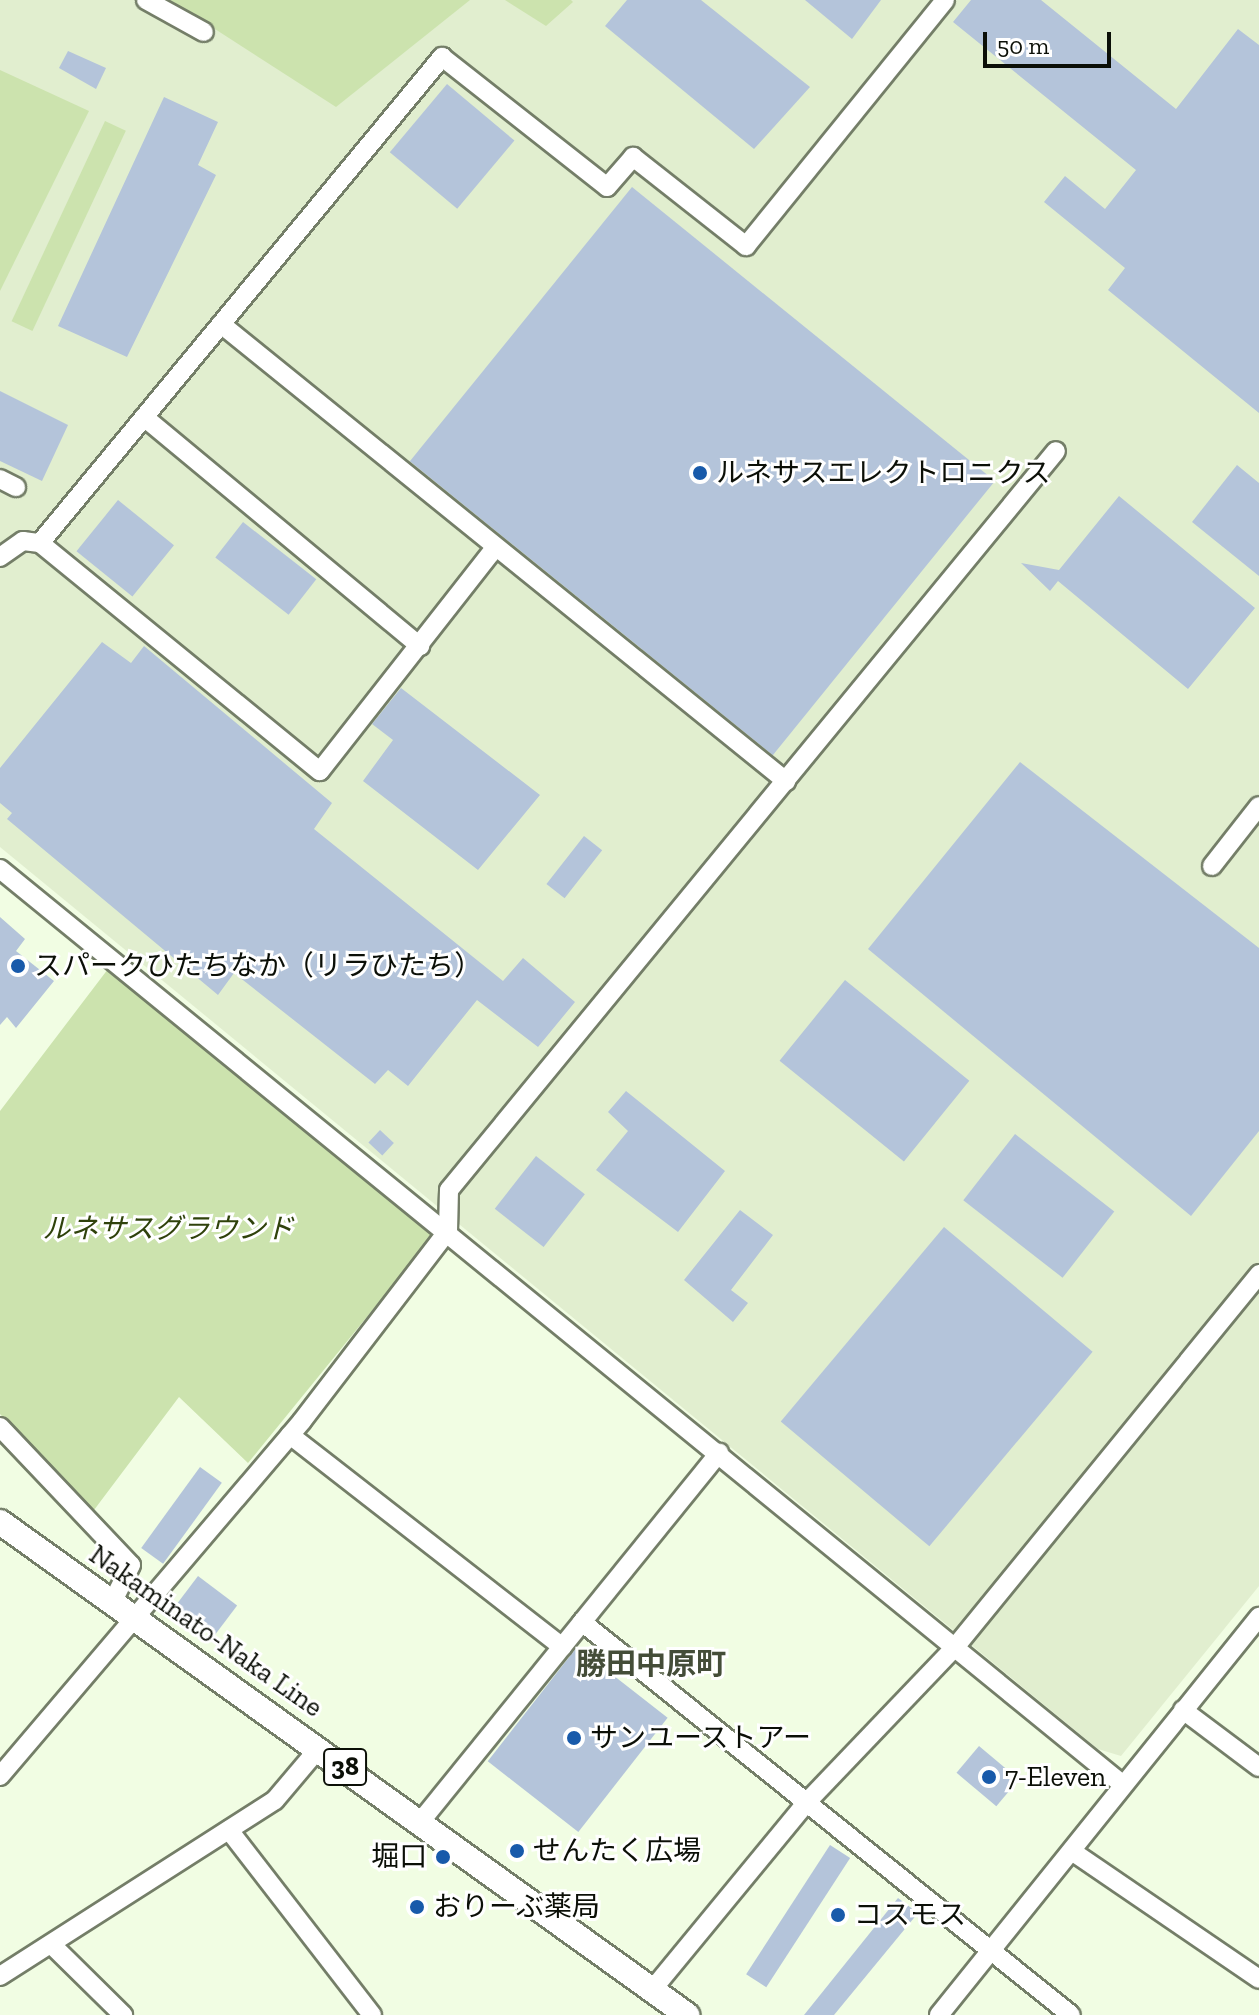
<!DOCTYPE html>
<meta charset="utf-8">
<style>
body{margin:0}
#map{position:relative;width:1259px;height:2015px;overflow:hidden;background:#f1fde3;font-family:"Zilla Slab","Noto Sans JP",serif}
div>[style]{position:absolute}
.built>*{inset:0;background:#e1eecf}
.green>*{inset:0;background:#cce3ae;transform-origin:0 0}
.building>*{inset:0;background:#b4c4da;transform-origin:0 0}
.roads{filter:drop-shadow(2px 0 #747e68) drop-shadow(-2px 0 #747e68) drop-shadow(0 2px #747e68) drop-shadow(0 -2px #747e68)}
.minor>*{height:18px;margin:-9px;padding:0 9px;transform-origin:9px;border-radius:9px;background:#fff}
.major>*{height:24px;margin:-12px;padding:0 12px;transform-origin:12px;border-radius:12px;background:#fff}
.dots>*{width:22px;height:22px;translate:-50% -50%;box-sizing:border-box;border:4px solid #fff;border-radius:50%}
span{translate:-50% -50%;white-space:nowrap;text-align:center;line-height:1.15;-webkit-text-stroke:6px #fff;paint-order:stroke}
.shield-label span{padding:2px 6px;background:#fff;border:2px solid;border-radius:6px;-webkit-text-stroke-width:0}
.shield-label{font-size:26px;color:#0b0f07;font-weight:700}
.poi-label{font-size:28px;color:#0b0f07}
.left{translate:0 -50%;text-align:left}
.right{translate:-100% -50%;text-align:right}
.park-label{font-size:28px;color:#2f420b;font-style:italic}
.street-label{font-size:28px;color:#0b0f07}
.neighbourhood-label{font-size:30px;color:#444d38;font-weight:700}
.scale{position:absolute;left:983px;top:32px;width:128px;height:36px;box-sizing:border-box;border:4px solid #0b0f07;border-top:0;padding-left:10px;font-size:24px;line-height:28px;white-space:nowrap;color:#0b0f07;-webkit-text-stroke:6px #fff;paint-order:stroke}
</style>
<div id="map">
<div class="built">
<i style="clip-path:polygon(0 0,1259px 0,1259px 1586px,1121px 1756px,1098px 1749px,0 847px)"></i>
</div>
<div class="green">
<i style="clip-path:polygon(170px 0,470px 0,336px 107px)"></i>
<i style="clip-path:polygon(505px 0,571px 0,573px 2px,546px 26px)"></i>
<i style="clip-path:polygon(0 70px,89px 111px,0 291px)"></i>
<i style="left:105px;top:121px;width:23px;height:221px;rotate:25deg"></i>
<i style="clip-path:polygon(108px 969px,436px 1232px,248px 1463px,179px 1397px,91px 1514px,0 1414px,0 1111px)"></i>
</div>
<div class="building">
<i style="clip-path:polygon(627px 0,701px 0,810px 87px,754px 149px,605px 26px)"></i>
<i style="clip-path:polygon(805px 0,881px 0,852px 39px)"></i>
<i style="clip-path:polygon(971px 0,1041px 0,1176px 109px,1238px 29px,1259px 45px,1259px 413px,1108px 290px,1125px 268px,1044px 202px,1065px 176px,1105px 209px,1136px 170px,953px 22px)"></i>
<i style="clip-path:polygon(68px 51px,106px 68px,96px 89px,59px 68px)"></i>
<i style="left:447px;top:84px;width:88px;height:89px;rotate:40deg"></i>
<i style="clip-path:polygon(164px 97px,218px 122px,198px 165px,216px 175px,127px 357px,58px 326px)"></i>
<i style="left:632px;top:187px;width:467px;height:353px;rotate:39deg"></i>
<i style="clip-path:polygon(0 391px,68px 425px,42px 481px,0 461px)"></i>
<i style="clip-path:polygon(1237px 465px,1259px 483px,1259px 576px,1192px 522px)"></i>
<i style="clip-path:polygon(1119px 496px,1255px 608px,1188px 689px,1058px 581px,1050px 591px,1021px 563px,1059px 570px)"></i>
<i style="left:118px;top:500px;width:72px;height:66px;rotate:39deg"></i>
<i style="left:243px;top:522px;width:93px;height:45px;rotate:38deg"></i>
<i style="clip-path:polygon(102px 642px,131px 663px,144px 646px,332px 803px,314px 829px,503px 981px,523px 958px,575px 1002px,538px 1047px,477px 1000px,408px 1086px,388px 1070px,375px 1084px,234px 973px,218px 995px,7px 819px,12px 813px,0 803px,0 768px)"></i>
<i style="clip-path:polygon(401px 688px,540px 795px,478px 870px,363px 781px,393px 740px,372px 724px)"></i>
<i style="clip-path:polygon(1020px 762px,1259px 948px,1259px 1131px,1191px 1216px,868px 949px)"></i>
<i style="left:584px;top:836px;width:23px;height:61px;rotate:38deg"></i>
<i style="clip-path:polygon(0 917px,25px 939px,16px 951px,54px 981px,16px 1028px,7px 1017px,0 1025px)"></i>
<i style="left:845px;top:980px;width:160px;height:104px;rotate:39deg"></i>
<i style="clip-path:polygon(626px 1091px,725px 1171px,678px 1232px,596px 1170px,628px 1131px,608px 1112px)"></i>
<i style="left:380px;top:1130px;width:19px;height:17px;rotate:43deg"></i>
<i style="left:1015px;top:1134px;width:126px;height:84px;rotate:38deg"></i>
<i style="left:536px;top:1156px;width:62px;height:67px;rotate:38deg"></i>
<i style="clip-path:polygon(740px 1210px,773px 1235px,731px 1290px,748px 1303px,733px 1322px,684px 1280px)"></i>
<i style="left:944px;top:1227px;width:194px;height:254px;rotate:40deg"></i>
<i style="left:200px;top:1467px;width:27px;height:100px;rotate:36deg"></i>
<i style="left:198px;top:1576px;width:49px;height:37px;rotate:37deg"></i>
<i style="left:577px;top:1647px;width:115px;height:145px;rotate:38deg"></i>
<i style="left:979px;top:1746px;width:52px;height:35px;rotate:40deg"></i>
<i style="left:830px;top:1845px;width:24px;height:154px;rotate:33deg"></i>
<i style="clip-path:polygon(898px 1898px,918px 1913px,834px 2015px,804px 2015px)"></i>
</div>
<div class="roads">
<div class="minor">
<i style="left:146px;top:0;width:66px;rotate:28.9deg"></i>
<i style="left:221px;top:324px;width:727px;rotate:38.97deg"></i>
<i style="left:144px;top:417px;width:359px;rotate:39.7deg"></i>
<i style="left:0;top:479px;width:18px;rotate:27deg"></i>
<i style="left:40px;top:543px;width:631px;rotate:-50.4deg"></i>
<i style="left:442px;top:57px;width:210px;rotate:38.2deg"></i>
<i style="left:607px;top:187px;width:40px;rotate:-49deg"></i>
<i style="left:633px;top:157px;width:144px;rotate:38.2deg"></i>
<i style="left:746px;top:246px;width:316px;rotate:-51deg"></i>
<i style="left:0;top:557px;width:28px;rotate:-35deg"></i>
<i style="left:23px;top:541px;width:17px;rotate:7deg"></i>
<i style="left:40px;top:543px;width:361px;rotate:39.2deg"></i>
<i style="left:320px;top:771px;width:283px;rotate:-51.9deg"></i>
<i style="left:1212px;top:866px;width:76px;rotate:-51.9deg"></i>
<i style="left:0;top:869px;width:1449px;rotate:39.2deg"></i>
<i style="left:0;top:1427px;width:190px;rotate:46.5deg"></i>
<i style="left:131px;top:1565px;width:40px;rotate:116.6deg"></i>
<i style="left:290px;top:1435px;width:345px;rotate:37.9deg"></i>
<i style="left:582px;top:1622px;width:627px;rotate:38.79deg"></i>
<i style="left:1183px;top:1710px;width:95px;rotate:36.9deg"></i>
<i style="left:0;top:1776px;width:466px;rotate:-49.6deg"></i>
<i style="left:302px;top:1421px;width:240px;rotate:-52.5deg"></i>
<i style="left:448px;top:1231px;width:41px;rotate:-88.6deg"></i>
<i style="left:449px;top:1190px;width:956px;rotate:-50.6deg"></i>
<i style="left:421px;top:1821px;width:474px;rotate:-51deg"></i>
<i style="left:229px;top:1830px;width:234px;rotate:52.3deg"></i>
<i style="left:1073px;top:1852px;width:225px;rotate:34.3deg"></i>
<i style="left:52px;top:1945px;width:100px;rotate:44.6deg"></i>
<i style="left:0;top:1976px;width:326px;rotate:-32.6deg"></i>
<i style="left:275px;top:1800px;width:68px;rotate:-49.8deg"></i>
<i style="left:652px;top:1990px;width:242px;rotate:-50.5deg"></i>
<i style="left:806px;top:1803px;width:217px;rotate:-46.3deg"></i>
<i style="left:956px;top:1646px;width:480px;rotate:-50.8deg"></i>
<i style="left:939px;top:2015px;width:511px;rotate:-51.2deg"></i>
</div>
<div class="major">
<i style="left:0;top:1522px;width:846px;rotate:35.66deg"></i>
</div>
</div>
<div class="dots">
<i style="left:700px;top:473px;background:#185aaa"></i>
<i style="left:18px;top:966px;background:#185aaa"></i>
<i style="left:574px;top:1738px;background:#185aaa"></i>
<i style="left:989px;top:1777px;background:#185aaa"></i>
<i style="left:517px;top:1851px;background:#185aaa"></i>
<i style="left:443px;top:1857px;background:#185aaa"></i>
<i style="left:417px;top:1907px;background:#185aaa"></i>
<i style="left:838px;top:1915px;background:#185aaa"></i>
</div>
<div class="shield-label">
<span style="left:345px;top:1767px">38</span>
</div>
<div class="poi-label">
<span class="left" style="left:716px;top:473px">ルネサスエレクトロニクス</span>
<span class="left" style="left:34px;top:966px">スパークひたちなか（リラひたち）</span>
<span class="left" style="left:590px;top:1738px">サンユーストアー</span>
<span class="left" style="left:1005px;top:1777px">7-Eleven</span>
<span class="left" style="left:533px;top:1851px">せんたく広場</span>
<span class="right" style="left:427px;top:1857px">堀口</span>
<span class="left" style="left:433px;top:1907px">おりーぶ薬局</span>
<span class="left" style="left:854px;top:1915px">コスモス</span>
</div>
<div class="park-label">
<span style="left:168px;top:1229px">ルネサスグラウンド</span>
</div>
<div class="street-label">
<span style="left:206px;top:1631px;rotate:35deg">Nakaminato-Naka Line</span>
</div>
<div class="neighbourhood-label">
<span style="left:651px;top:1664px">勝田中原町</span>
</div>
<div class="scale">50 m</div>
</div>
